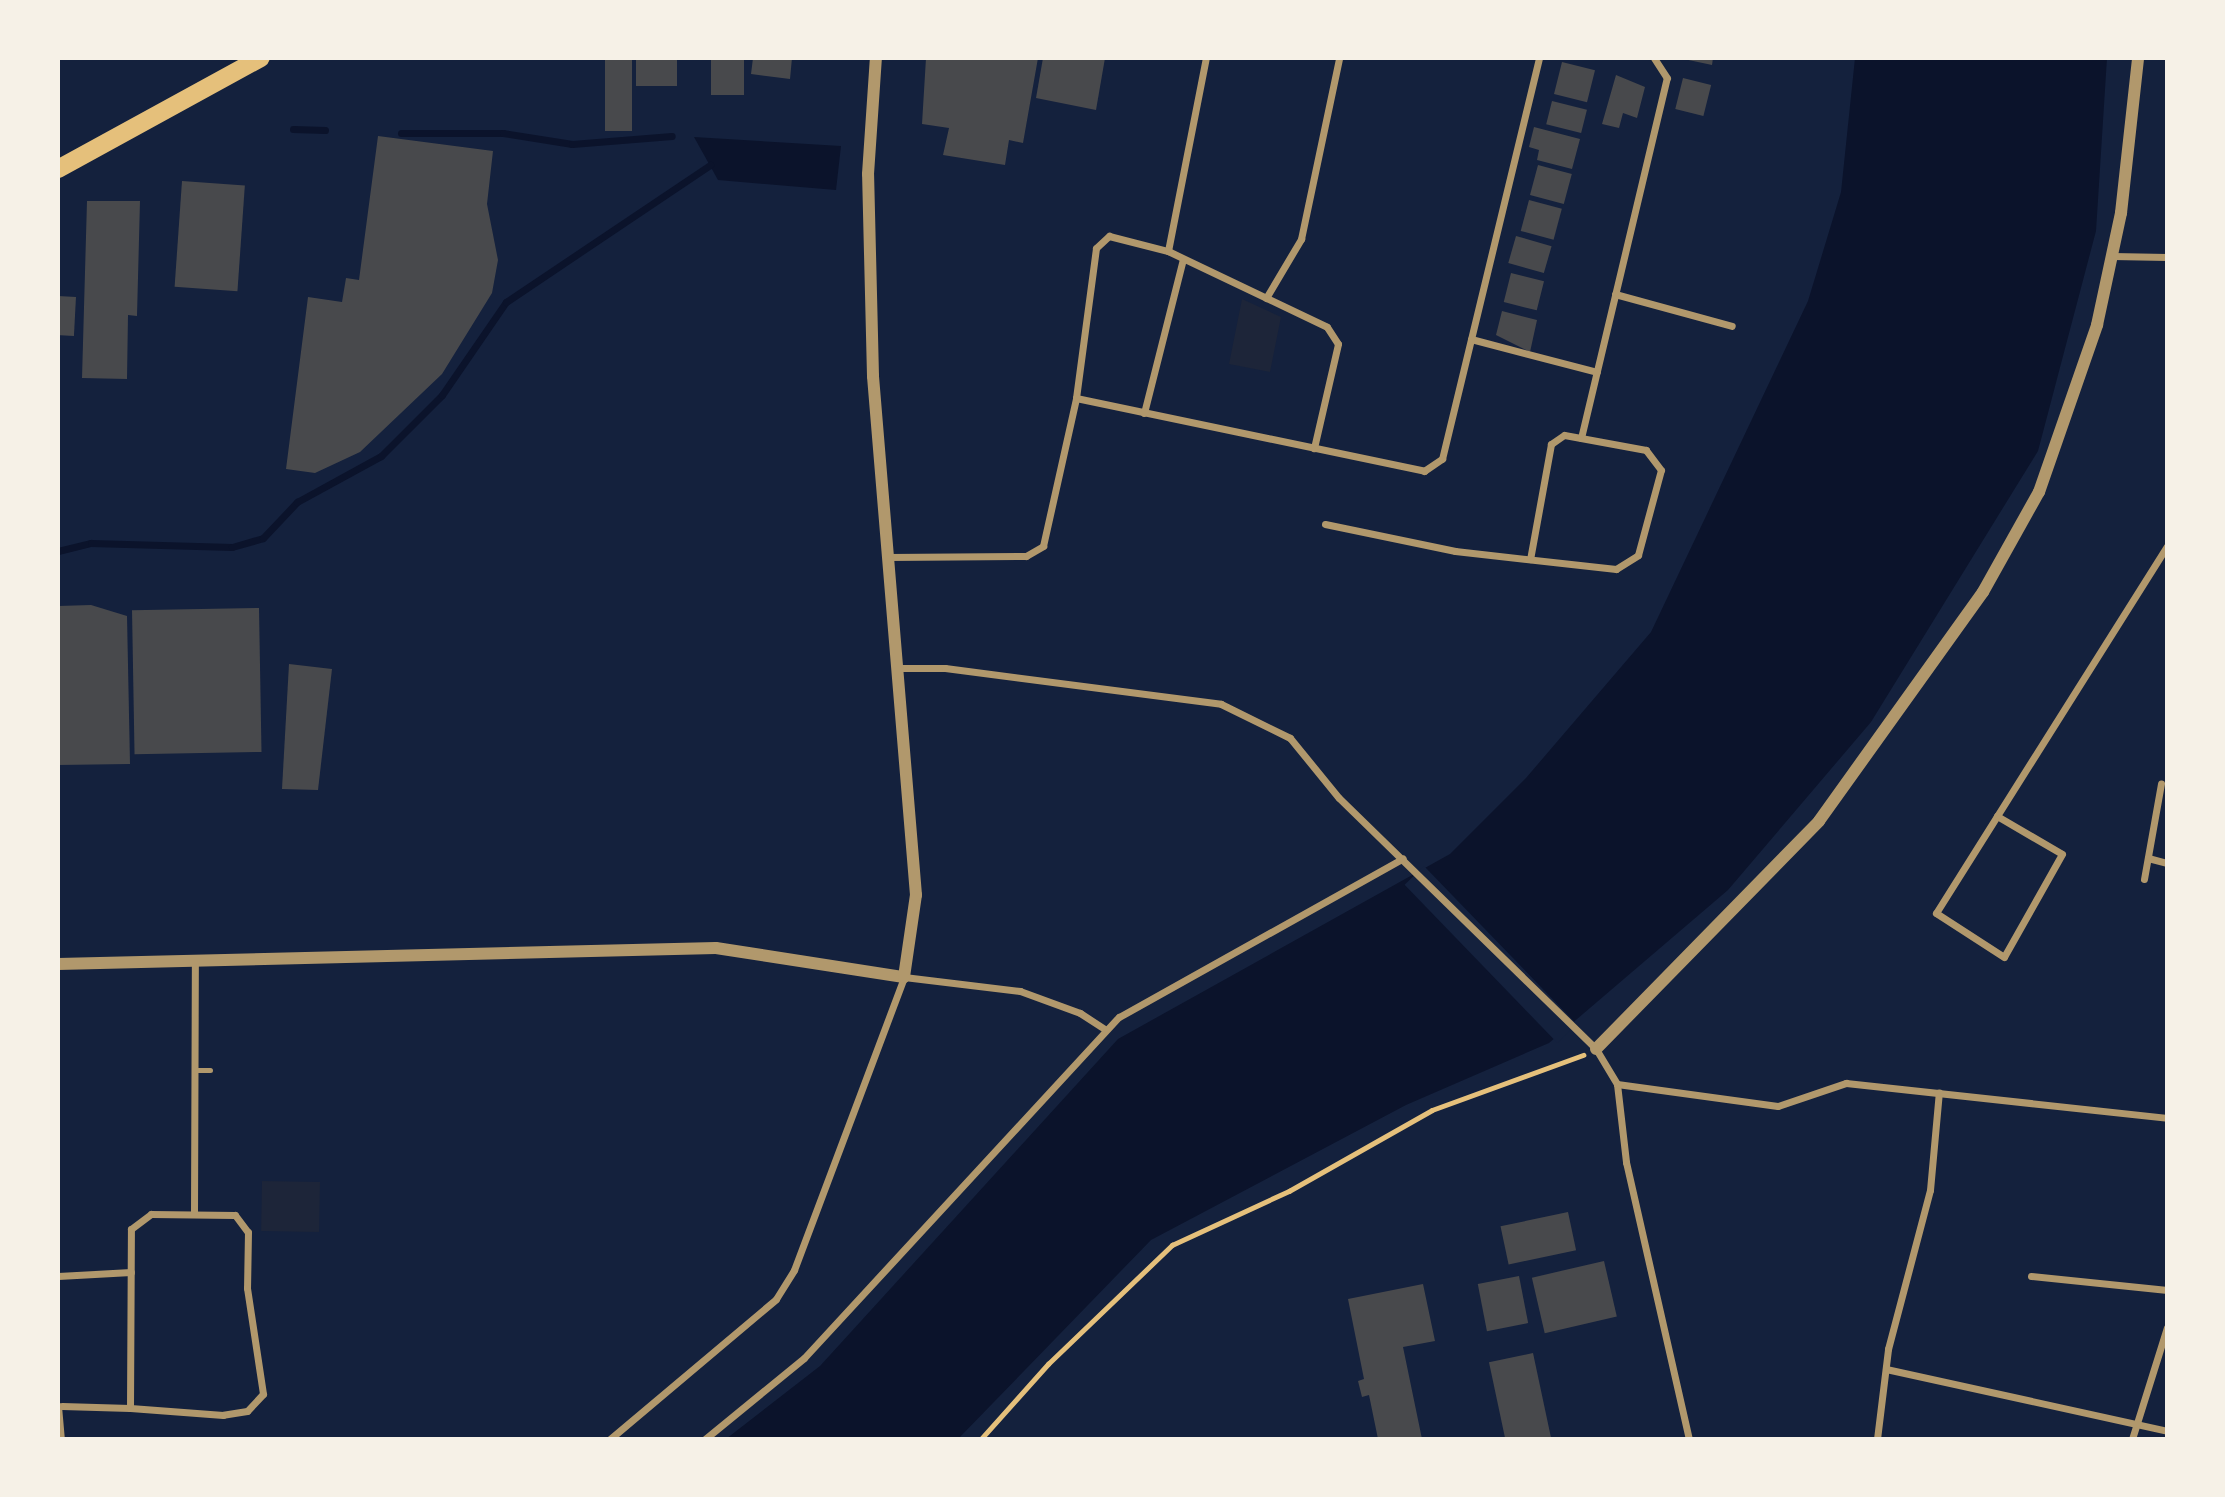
<!DOCTYPE html>
<style>
body{margin:0}
#map{position:relative;width:2225px;height:1497px;overflow:hidden;background:#14213d;font-family:Bitter,serif}
div>[style]{position:absolute}
.green>*{inset:0;background:#1d2539;transform-origin:0 0}
.water>*{inset:0;background:#0b132b}
.pier>*{inset:0;background:#14213d;transform-origin:0 0}
.stream>*{height:7px;margin:-3.5px;padding:0 3.5px;transform-origin:3.5px;border-radius:3.5px;background:#0b132b}
.building>*{inset:0;background:#48494c;transform-origin:0 0}
.path>*{height:4.5px;margin:-2.25px;padding:0 2.25px;transform-origin:2.25px;border-radius:2.25px;background:#e5c07b}
.service>*{height:5px;margin:-2.5px;padding:0 2.5px;transform-origin:2.5px;border-radius:2.5px;background:#b1986c}
.minor>*{height:7px;margin:-3.5px;padding:0 3.5px;transform-origin:3.5px;border-radius:3.5px;background:#b1986c}
.tertiary>*{height:12px;margin:-6px;padding:0 6px;transform-origin:6px;border-radius:6px;background:#b1986c}
.trunk>*{height:18px;margin:-9px;padding:0 9px;transform-origin:9px;border-radius:9px;background:#e5c07b}
span{translate:-50% -50%;white-space:nowrap;text-align:center;line-height:1.15;-webkit-text-stroke:6px #f6f1e7;paint-order:stroke}
.frame{position:absolute;inset:0;border:60px solid #f6f1e7;pointer-events:none}
</style>
<div id="map">
<div class="green">
<i style="clip-path:polygon(1242px 299px,1281px 317px,1270px 372px,1229px 364px)"></i>
<i style="left:262px;top:1181px;width:58px;height:50px;rotate:1deg"></i>
</div>
<div class="water">
<i style="clip-path:polygon(1855px 58px,2107px 58px,2096px 231px,2038px 451px,1871px 722px,1728px 890px,1549px 1043px,1406px 1105px,1151px 1240px,958px 1439px,726px 1439px,820px 1366px,1118px 1039px,1450px 854px,1526px 778px,1651px 632px,1808px 301px,1841px 192px)"></i>
<i style="clip-path:polygon(694px 137px,841px 146px,836px 190px,718px 180px)"></i>
</div>
<div class="pier">
<i style="left:1424px;top:866px;width:220px;height:27px;rotate:46deg"></i>
</div>
<div class="stream">
<i style="left:293px;top:129px;width:32px;rotate:2deg"></i>
<i style="left:401px;top:133px;width:102px"></i>
<i style="left:503px;top:133px;width:70px;rotate:9.1deg"></i>
<i style="left:572px;top:144px;width:100px;rotate:-4.6deg"></i>
<i style="left:58px;top:551px;width:34px;rotate:-14deg"></i>
<i style="left:91px;top:543px;width:141px;rotate:1.6deg"></i>
<i style="left:232px;top:547px;width:32px;rotate:-16deg"></i>
<i style="left:263px;top:538px;width:50px;rotate:-46.6deg"></i>
<i style="left:297px;top:502px;width:96px;rotate:-28.7deg"></i>
<i style="left:381px;top:456px;width:86px;rotate:-45deg"></i>
<i style="left:442px;top:395px;width:113px;rotate:-55.5deg"></i>
<i style="left:506px;top:302px;width:246px;rotate:-33.9deg"></i>
</div>
<div class="building">
<i style="left:605px;top:58px;width:27px;height:73px"></i>
<i style="left:636px;top:58px;width:41px;height:28px"></i>
<i style="left:711px;top:58px;width:33px;height:37px"></i>
<i style="clip-path:polygon(753px 58px,792px 58px,790px 79px,751px 74px)"></i>
<i style="clip-path:polygon(926px 58px,1038px 58px,1023px 143px,1009px 140px,1005px 165px,943px 155px,949px 128px,922px 124px)"></i>
<i style="clip-path:polygon(1043px 58px,1105px 58px,1096px 110px,1036px 98px)"></i>
<i style="clip-path:polygon(1679px 58px,1713px 58px,1712px 65px)"></i>
<i style="left:1562px;top:62px;width:34px;height:33px;rotate:14deg"></i>
<i style="clip-path:polygon(1616px 75px,1645px 87px,1637px 118px,1623px 113px,1619px 128px,1602px 124px)"></i>
<i style="left:1683px;top:78px;width:29px;height:32px;rotate:14deg"></i>
<i style="left:1552px;top:101px;width:36px;height:24px;rotate:14deg"></i>
<i style="clip-path:polygon(1534px 127px,1580px 139px,1572px 169px,1537px 160px,1539px 150px,1529px 147px)"></i>
<i style="clip-path:polygon(378px 136px,493px 151px,487px 204px,498px 260px,492px 293px,442px 374px,360px 452px,315px 473px,286px 469px,308px 297px,342px 302px,346px 278px,359px 280px)"></i>
<i style="left:1538px;top:165px;width:35px;height:31px;rotate:15deg"></i>
<i style="left:182px;top:181px;width:63px;height:106px;rotate:4deg"></i>
<i style="left:1529px;top:200px;width:34px;height:32px;rotate:15deg"></i>
<i style="clip-path:polygon(87px 201px,140px 201px,137px 316px,128px 315px,127px 379px,82px 378px)"></i>
<i style="left:1516px;top:236px;width:37px;height:28px;rotate:16deg"></i>
<i style="left:1511px;top:273px;width:34px;height:30px;rotate:14deg"></i>
<i style="left:58px;top:296px;width:18px;height:39px;rotate:3deg"></i>
<i style="clip-path:polygon(1502px 311px,1537px 320px,1530px 352px,1496px 335px)"></i>
<i style="clip-path:polygon(91px 605px,127px 616px,130px 764px,58px 765px,58px 606px)"></i>
<i style="left:259px;top:608px;width:144px;height:127px;rotate:89deg"></i>
<i style="clip-path:polygon(289px 664px,332px 669px,318px 790px,282px 789px)"></i>
<i style="left:1568px;top:1212px;width:39px;height:69px;rotate:78deg"></i>
<i style="left:1604px;top:1261px;width:57px;height:74px;rotate:77deg"></i>
<i style="left:1519px;top:1276px;width:48px;height:42px;rotate:79deg"></i>
<i style="clip-path:polygon(1423px 1284px,1435px 1341px,1403px 1347px,1422px 1439px,1378px 1439px,1369px 1395px,1362px 1397px,1358px 1381px,1364px 1379px,1348px 1299px)"></i>
<i style="left:1533px;top:1353px;width:88px;height:45px;rotate:78deg"></i>
</div>
<div class="path">
<i style="left:981px;top:1439px;width:101px;rotate:-48.2deg"></i>
<i style="left:1048px;top:1364px;width:172px;rotate:-43.8deg"></i>
<i style="left:1172px;top:1245px;width:129px;rotate:-24.8deg"></i>
<i style="left:1289px;top:1191px;width:164px;rotate:-29.5deg"></i>
<i style="left:1432px;top:1110px;width:161px;rotate:-20deg"></i>
</div>
<div class="service">
<i style="left:195px;top:1070px;width:15px"></i>
</div>
<div class="minor">
<i style="left:1168px;top:251px;width:197px;rotate:-78.9deg"></i>
<i style="left:2112px;top:256px;width:55px;rotate:1deg"></i>
<i style="left:1615px;top:294px;width:121px;rotate:15.3deg"></i>
<i style="left:1266px;top:298px;width:69px;rotate:-59.3deg"></i>
<i style="left:1301px;top:239px;width:185px;rotate:-78.1deg"></i>
<i style="left:1471px;top:339px;width:130px;rotate:14.7deg"></i>
<i style="left:1076px;top:398px;width:356px;rotate:11.8deg"></i>
<i style="left:1424px;top:471px;width:22px;rotate:-34deg"></i>
<i style="left:1442px;top:459px;width:413px;rotate:-76.4deg"></i>
<i style="left:1144px;top:413px;width:159px;rotate:-75.8deg"></i>
<i style="left:1581px;top:438px;width:370px;rotate:-76.6deg"></i>
<i style="left:1667px;top:78px;width:24px;rotate:-123deg"></i>
<i style="left:1325px;top:524px;width:133px;rotate:11.7deg"></i>
<i style="left:1455px;top:551px;width:162px;rotate:6.4deg"></i>
<i style="left:1616px;top:569px;width:26px;rotate:-32deg"></i>
<i style="left:1638px;top:555px;width:88px;rotate:-74.9deg"></i>
<i style="left:1661px;top:470px;width:25px;rotate:-127deg"></i>
<i style="left:1646px;top:450px;width:83px;rotate:-169.6deg"></i>
<i style="left:1564px;top:435px;width:16px;rotate:145deg"></i>
<i style="left:1551px;top:444px;width:117px;rotate:100.3deg"></i>
<i style="left:888px;top:557px;width:138px;rotate:-0.4deg"></i>
<i style="left:1026px;top:556px;width:20px;rotate:-30deg"></i>
<i style="left:1043px;top:546px;width:152px;rotate:-77.4deg"></i>
<i style="left:1076px;top:398px;width:151px;rotate:-82.4deg"></i>
<i style="left:1096px;top:248px;width:18px;rotate:-43deg"></i>
<i style="left:1109px;top:236px;width:61px;rotate:14.3deg"></i>
<i style="left:1168px;top:251px;width:176px;rotate:25.5deg"></i>
<i style="left:1327px;top:327px;width:20px;rotate:57deg"></i>
<i style="left:1338px;top:344px;width:107px;rotate:103deg"></i>
<i style="left:897px;top:668px;width:48px"></i>
<i style="left:945px;top:668px;width:278px;rotate:7.4deg"></i>
<i style="left:1221px;top:704px;width:77px;rotate:26.2deg"></i>
<i style="left:1290px;top:738px;width:77px;rotate:50.8deg"></i>
<i style="left:1339px;top:798px;width:359px;rotate:44.3deg"></i>
<i style="left:1596px;top:1049px;width:41px;rotate:59deg"></i>
<i style="left:1617px;top:1084px;width:79px;rotate:83.4deg"></i>
<i style="left:1626px;top:1162px;width:284px;rotate:77.2deg"></i>
<i style="left:1997px;top:816px;width:75px;rotate:30.3deg"></i>
<i style="left:2062px;top:854px;width:118px;rotate:119.4deg"></i>
<i style="left:2004px;top:957px;width:81px;rotate:-147.1deg"></i>
<i style="left:1936px;top:913px;width:115px;rotate:-57.8deg"></i>
<i style="left:1997px;top:816px;width:319px;rotate:-57.8deg"></i>
<i style="left:2148px;top:858px;width:20px;rotate:15deg"></i>
<i style="left:2144px;top:879px;width:97px;rotate:-79.9deg"></i>
<i style="left:1617px;top:1084px;width:162px;rotate:7.8deg"></i>
<i style="left:1778px;top:1106px;width:72px;rotate:-18.7deg"></i>
<i style="left:1846px;top:1083px;width:323px;rotate:6.2deg"></i>
<i style="left:194px;top:1214px;width:251px;rotate:-89.8deg"></i>
<i style="left:58px;top:1276px;width:73px;rotate:-3.1deg"></i>
<i style="left:2031px;top:1276px;width:137px;rotate:5.9deg"></i>
<i style="left:1886px;top:1369px;width:288px;rotate:12.4deg"></i>
<i style="left:58px;top:1406px;width:33px;rotate:85deg"></i>
<i style="left:62px;top:1406px;width:68px;rotate:1.7deg"></i>
<i style="left:130px;top:1408px;width:179px;rotate:-89.7deg"></i>
<i style="left:131px;top:1229px;width:25px;rotate:-37deg"></i>
<i style="left:151px;top:1214px;width:84px;rotate:0.7deg"></i>
<i style="left:235px;top:1215px;width:21px;rotate:53deg"></i>
<i style="left:248px;top:1232px;width:56px;rotate:91deg"></i>
<i style="left:247px;top:1288px;width:107px;rotate:81.4deg"></i>
<i style="left:263px;top:1394px;width:23px;rotate:133deg"></i>
<i style="left:247px;top:1411px;width:24px;rotate:171deg"></i>
<i style="left:223px;top:1415px;width:93px;rotate:-175.7deg"></i>
<i style="left:610px;top:1439px;width:217px;rotate:-40.1deg"></i>
<i style="left:776px;top:1299px;width:34px;rotate:-58deg"></i>
<i style="left:794px;top:1270px;width:313px;rotate:-69.4deg"></i>
<i style="left:904px;top:977px;width:117px;rotate:6.9deg"></i>
<i style="left:1020px;top:991px;width:64px;rotate:20.1deg"></i>
<i style="left:1080px;top:1013px;width:30px;rotate:33deg"></i>
<i style="left:705px;top:1439px;width:128px;rotate:-39.3deg"></i>
<i style="left:804px;top:1358px;width:464px;rotate:-47.3deg"></i>
<i style="left:1119px;top:1017px;width:325px;rotate:-29.2deg"></i>
<i style="left:1877px;top:1439px;width:91px;rotate:-83deg"></i>
<i style="left:1888px;top:1349px;width:164px;rotate:-75.2deg"></i>
<i style="left:1930px;top:1190px;width:98px;rotate:-84.8deg"></i>
<i style="left:2132px;top:1439px;width:117px;rotate:-72.6deg"></i>
</div>
<div class="tertiary">
<i style="left:58px;top:964px;width:658px;rotate:-1.39deg"></i>
<i style="left:716px;top:948px;width:190px;rotate:8.8deg"></i>
<i style="left:904px;top:977px;width:83px;rotate:-81.7deg"></i>
<i style="left:916px;top:895px;width:521px;rotate:-94.74deg"></i>
<i style="left:873px;top:376px;width:202px;rotate:-91.4deg"></i>
<i style="left:868px;top:174px;width:116px;rotate:-86.1deg"></i>
<i style="left:1596px;top:1049px;width:319px;rotate:-45.6deg"></i>
<i style="left:1819px;top:821px;width:282px;rotate:-54.4deg"></i>
<i style="left:1983px;top:592px;width:115px;rotate:-60.8deg"></i>
<i style="left:2039px;top:492px;width:177px;rotate:-70.8deg"></i>
<i style="left:2097px;top:325px;width:115px;rotate:-77.9deg"></i>
<i style="left:2121px;top:213px;width:156px;rotate:-83.7deg"></i>
</div>
<div class="trunk">
<i style="left:58px;top:169px;width:231px;rotate:-28.7deg"></i>
</div>
<div class="frame"></div>
</div>
